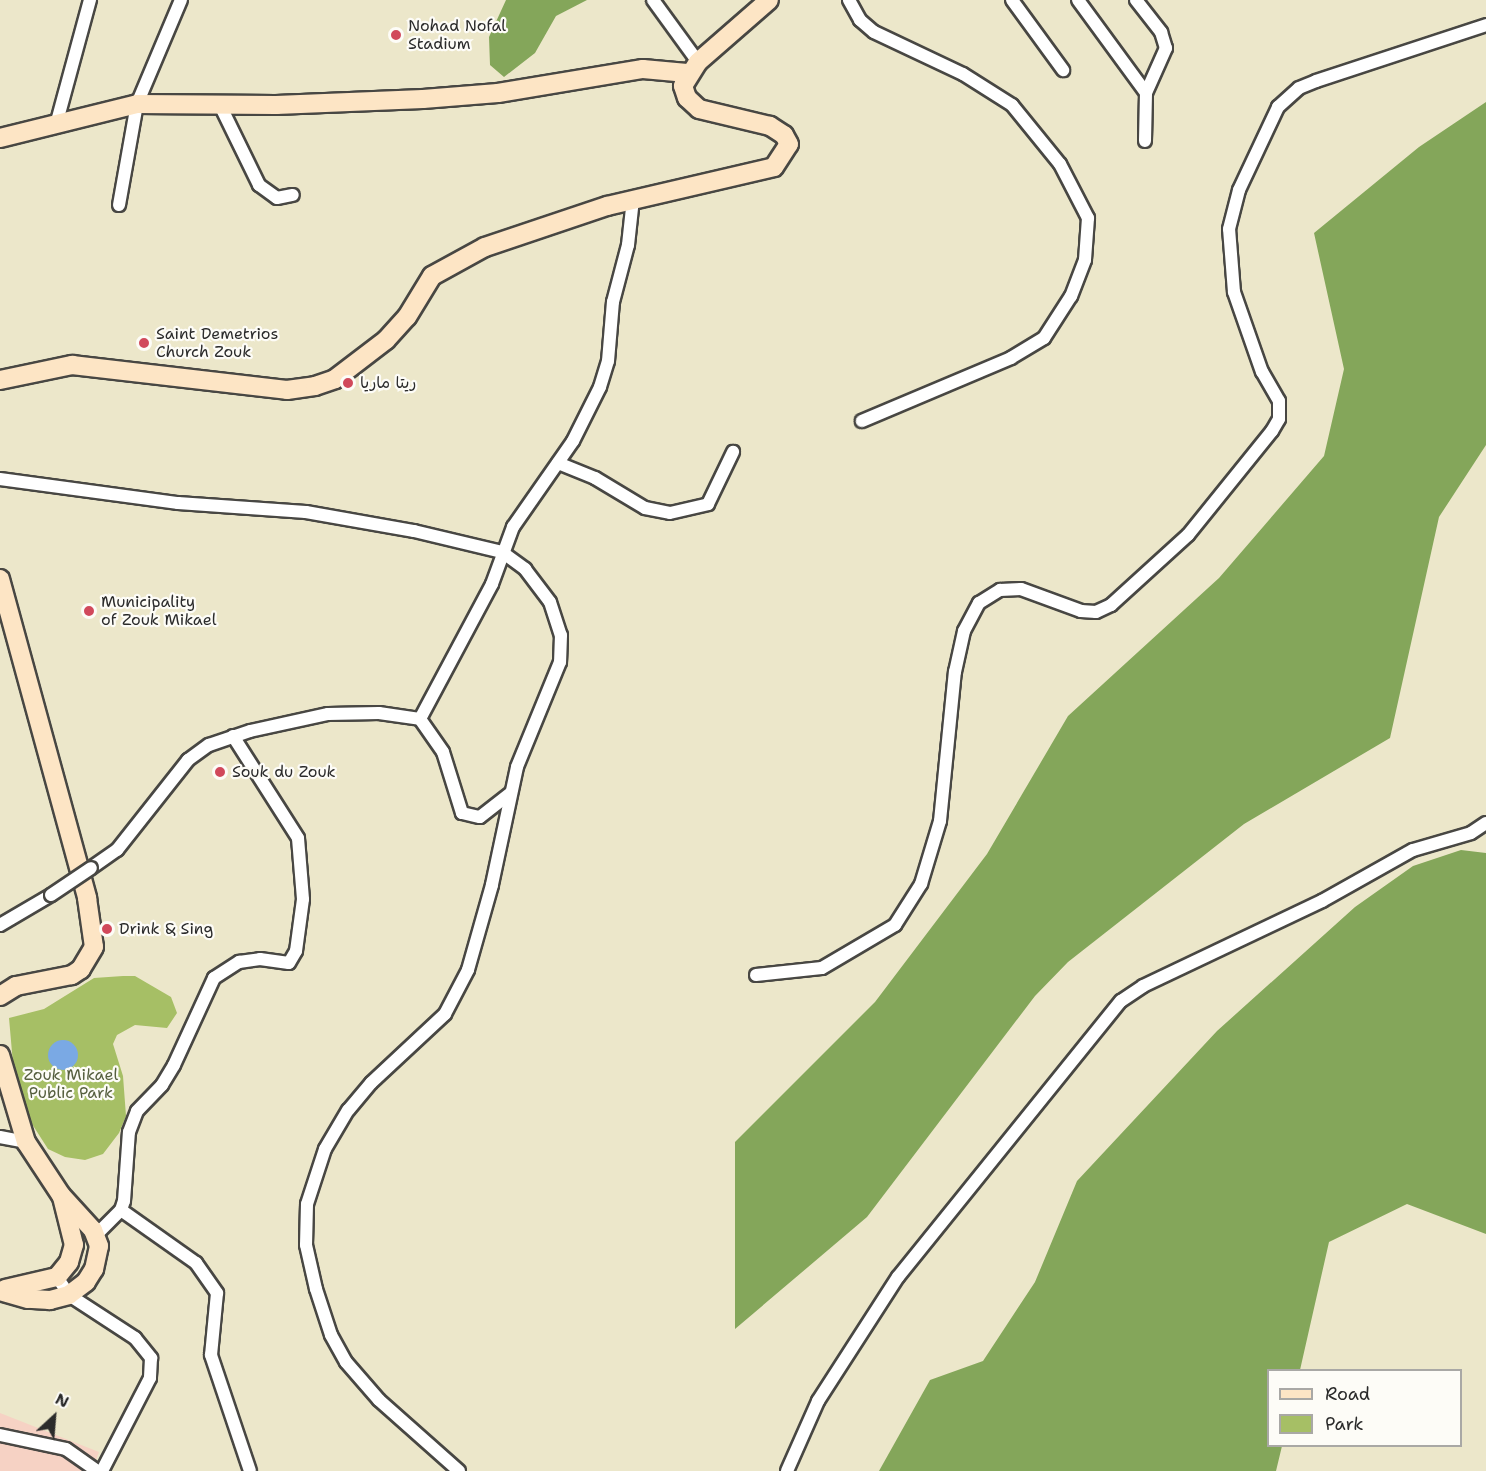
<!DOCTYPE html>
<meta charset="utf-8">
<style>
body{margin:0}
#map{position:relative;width:1486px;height:1471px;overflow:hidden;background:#ece7ca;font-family:"Shantell Sans","Playpen Sans Arabic",sans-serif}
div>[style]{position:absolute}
.built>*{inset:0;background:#f6d2c4}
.green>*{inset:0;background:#a6bf65}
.forest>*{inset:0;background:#84a65a}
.water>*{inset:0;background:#7aa9e4}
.round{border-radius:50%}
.roads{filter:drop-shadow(2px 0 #484743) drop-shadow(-2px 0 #484743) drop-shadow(0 2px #484743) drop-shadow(0 -2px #484743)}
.street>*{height:12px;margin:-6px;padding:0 6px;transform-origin:6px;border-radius:6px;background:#fff}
.secondary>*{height:18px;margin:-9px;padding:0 9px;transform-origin:9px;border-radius:9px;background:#fde5c5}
.bridges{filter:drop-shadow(2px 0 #484743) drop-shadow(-2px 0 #484743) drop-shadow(0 2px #484743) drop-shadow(0 -2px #484743)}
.street-bridge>*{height:12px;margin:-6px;padding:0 6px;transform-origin:6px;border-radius:6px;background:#fff}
.dots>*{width:16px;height:16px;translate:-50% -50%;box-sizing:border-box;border:3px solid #fdfcf7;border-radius:50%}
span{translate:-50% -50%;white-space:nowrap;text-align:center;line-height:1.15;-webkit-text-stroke:4.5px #fdfcf7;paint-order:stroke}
.poi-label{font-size:16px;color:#2b2b2b}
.left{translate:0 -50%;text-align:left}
.park-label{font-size:16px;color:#565f3f}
.legend{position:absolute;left:1267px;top:1369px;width:195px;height:78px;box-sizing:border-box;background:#fdfcf7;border:2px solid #a9a8a5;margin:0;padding:8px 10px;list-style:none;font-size:18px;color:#2b2b2b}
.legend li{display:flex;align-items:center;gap:12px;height:30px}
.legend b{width:30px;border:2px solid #a9a8a5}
.north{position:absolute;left:24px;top:1387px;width:60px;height:60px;-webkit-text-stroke:4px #fdfcf7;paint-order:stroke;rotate:26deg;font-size:16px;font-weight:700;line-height:24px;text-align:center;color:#2b2b2b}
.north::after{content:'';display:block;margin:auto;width:21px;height:27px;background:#2b2b2b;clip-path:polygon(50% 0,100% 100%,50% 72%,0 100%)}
</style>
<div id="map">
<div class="built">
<i style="clip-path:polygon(0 1413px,99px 1452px,92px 1471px,0 1471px)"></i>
</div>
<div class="green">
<i style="clip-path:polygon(123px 976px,135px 976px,171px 997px,177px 1013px,167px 1028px,135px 1025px,117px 1035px,113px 1044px,123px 1076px,126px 1116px,119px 1133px,103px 1154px,85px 1160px,65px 1157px,48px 1149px,25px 1113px,14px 1075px,9px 1018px,44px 1009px,94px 978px)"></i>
</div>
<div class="forest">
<i style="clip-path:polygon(506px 0,587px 0,556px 16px,535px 53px,504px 77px,490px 65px,489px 37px)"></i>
<i style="clip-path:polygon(1486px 102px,1486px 445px,1439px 517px,1390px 738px,1244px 824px,1068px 962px,1035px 996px,867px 1217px,735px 1329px,735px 1142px,875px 1002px,987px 854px,1068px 716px,1219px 578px,1324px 456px,1344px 369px,1314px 233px,1419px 147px)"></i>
<i style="clip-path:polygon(1461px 850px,1486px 853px,1486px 1234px,1407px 1204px,1329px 1242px,1300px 1370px,1268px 1370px,1268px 1446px,1282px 1446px,1276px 1471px,879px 1471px,930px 1380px,983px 1361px,1035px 1282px,1077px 1181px,1217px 1031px,1355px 907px,1413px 866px)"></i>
</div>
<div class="water">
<i class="round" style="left:48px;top:1040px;width:30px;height:30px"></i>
</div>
<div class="roads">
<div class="street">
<i style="left:653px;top:0;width:77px;rotate:54deg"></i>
<i style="left:849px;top:0;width:23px;rotate:61deg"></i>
<i style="left:860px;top:20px;width:18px;rotate:41deg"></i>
<i style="left:874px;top:32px;width:98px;rotate:25.3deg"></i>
<i style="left:963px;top:74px;width:58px;rotate:32.3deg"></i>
<i style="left:1012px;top:105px;width:76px;rotate:50.9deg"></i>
<i style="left:1060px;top:164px;width:61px;rotate:62.6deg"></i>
<i style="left:1088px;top:218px;width:42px;rotate:94.1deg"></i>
<i style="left:1085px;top:260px;width:39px;rotate:111deg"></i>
<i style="left:1071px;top:296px;width:50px;rotate:122.7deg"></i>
<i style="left:1044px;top:338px;width:39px;rotate:149deg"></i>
<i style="left:1011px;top:358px;width:162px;rotate:157.1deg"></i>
<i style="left:1012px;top:0;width:87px;rotate:53.9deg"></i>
<i style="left:1078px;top:0;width:115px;rotate:53.8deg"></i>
<i style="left:1136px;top:0;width:41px;rotate:52deg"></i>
<i style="left:1161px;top:32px;width:17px;rotate:73deg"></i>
<i style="left:1166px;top:48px;width:49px;rotate:114deg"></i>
<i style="left:1146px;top:93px;width:48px;rotate:91.2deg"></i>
<i style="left:220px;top:105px;width:89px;rotate:64deg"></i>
<i style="left:259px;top:185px;width:22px;rotate:36deg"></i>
<i style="left:277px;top:198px;width:16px;rotate:-11deg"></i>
<i style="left:56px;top:125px;width:130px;rotate:-74.8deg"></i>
<i style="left:119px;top:205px;width:103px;rotate:-79.9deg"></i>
<i style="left:137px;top:104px;width:113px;rotate:-67.1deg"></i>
<i style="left:558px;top:463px;width:40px;rotate:22deg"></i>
<i style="left:595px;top:478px;width:58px;rotate:31deg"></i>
<i style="left:645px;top:508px;width:25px;rotate:11deg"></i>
<i style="left:670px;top:513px;width:39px;rotate:-13deg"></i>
<i style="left:708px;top:504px;width:58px;rotate:-64.3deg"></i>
<i style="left:0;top:479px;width:180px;rotate:7.7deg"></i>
<i style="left:178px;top:503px;width:128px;rotate:4deg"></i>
<i style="left:306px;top:512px;width:110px;rotate:10deg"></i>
<i style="left:414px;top:531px;width:90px;rotate:13.4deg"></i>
<i style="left:502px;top:552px;width:29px;rotate:36deg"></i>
<i style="left:525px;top:569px;width:41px;rotate:52.9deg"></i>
<i style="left:550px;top:602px;width:35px;rotate:72deg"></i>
<i style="left:561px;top:635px;width:27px;rotate:92deg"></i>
<i style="left:560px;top:662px;width:113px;rotate:112.3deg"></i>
<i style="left:517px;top:767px;width:121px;rotate:102deg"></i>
<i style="left:492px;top:885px;width:88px;rotate:105.8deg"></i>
<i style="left:468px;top:970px;width:50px;rotate:117.6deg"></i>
<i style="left:445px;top:1014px;width:101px;rotate:137deg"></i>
<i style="left:371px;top:1083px;width:35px;rotate:130deg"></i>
<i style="left:348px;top:1110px;width:45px;rotate:120.5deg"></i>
<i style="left:325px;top:1149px;width:58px;rotate:108.1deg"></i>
<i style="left:307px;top:1204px;width:41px;rotate:91.4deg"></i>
<i style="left:306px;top:1245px;width:45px;rotate:77.2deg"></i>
<i style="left:316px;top:1289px;width:48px;rotate:71.9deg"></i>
<i style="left:331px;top:1335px;width:31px;rotate:61deg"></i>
<i style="left:346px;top:1362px;width:50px;rotate:49deg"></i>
<i style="left:379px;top:1400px;width:107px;rotate:41.6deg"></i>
<i style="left:420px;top:719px;width:40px;rotate:55.1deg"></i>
<i style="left:443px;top:752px;width:64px;rotate:72.7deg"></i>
<i style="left:462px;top:813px;width:18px;rotate:13deg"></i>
<i style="left:480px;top:817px;width:39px;rotate:-38deg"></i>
<i style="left:91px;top:868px;width:32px;rotate:-35deg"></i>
<i style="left:117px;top:850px;width:115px;rotate:-51.7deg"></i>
<i style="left:188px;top:760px;width:26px;rotate:-36deg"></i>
<i style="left:209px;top:745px;width:43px;rotate:-18.9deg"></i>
<i style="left:250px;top:731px;width:80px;rotate:-12.3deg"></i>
<i style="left:328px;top:714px;width:51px;rotate:-1.1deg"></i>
<i style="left:379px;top:713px;width:41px;rotate:8.3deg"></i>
<i style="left:420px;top:719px;width:153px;rotate:-61.9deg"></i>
<i style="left:492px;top:584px;width:61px;rotate:-69.8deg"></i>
<i style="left:513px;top:527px;width:105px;rotate:-55.1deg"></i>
<i style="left:573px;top:441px;width:60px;rotate:-63.4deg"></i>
<i style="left:600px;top:387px;width:27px;rotate:-73deg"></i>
<i style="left:608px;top:361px;width:59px;rotate:-85.2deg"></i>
<i style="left:613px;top:302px;width:59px;rotate:-75.3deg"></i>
<i style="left:628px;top:245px;width:46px;rotate:-83.8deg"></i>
<i style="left:0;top:925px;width:59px;rotate:-30.5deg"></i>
<i style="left:756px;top:975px;width:66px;rotate:-6.1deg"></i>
<i style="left:822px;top:968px;width:85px;rotate:-30.5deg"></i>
<i style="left:895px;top:925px;width:49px;rotate:-57.6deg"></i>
<i style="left:921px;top:884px;width:66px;rotate:-73.2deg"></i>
<i style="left:940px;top:821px;width:150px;rotate:-84.3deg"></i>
<i style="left:955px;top:672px;width:42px;rotate:-77.6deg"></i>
<i style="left:964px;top:631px;width:32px;rotate:-62deg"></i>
<i style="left:979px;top:603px;width:25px;rotate:-32deg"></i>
<i style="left:1000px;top:590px;width:21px;rotate:-3deg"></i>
<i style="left:1021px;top:589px;width:64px;rotate:20.1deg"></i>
<i style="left:1081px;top:611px;width:15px;rotate:4deg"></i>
<i style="left:1096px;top:612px;width:17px;rotate:-25deg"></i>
<i style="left:1111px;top:605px;width:104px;rotate:-42.3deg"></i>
<i style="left:1188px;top:535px;width:134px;rotate:-51.1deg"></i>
<i style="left:1272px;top:431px;width:14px;rotate:-60deg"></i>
<i style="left:1279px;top:419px;width:18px;rotate:-90deg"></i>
<i style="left:1279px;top:401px;width:34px;rotate:-120deg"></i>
<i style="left:1262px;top:372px;width:85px;rotate:-109.3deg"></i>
<i style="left:1234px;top:292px;width:63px;rotate:-94.5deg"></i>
<i style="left:1229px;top:229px;width:40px;rotate:-75.6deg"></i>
<i style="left:1239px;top:190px;width:92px;rotate:-64.8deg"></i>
<i style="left:1278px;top:107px;width:28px;rotate:-42deg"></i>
<i style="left:1299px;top:88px;width:18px;rotate:-22deg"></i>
<i style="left:1316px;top:81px;width:179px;rotate:-18.2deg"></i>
<i style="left:0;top:1137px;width:26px;rotate:11deg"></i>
<i style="left:121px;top:1210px;width:92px;rotate:35.2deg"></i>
<i style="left:196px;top:1263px;width:37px;rotate:55deg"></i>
<i style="left:217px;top:1293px;width:62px;rotate:95.5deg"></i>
<i style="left:211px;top:1355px;width:122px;rotate:71.4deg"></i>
<i style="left:95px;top:1236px;width:37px;rotate:-45deg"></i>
<i style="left:121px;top:1210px;width:9px;rotate:-72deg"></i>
<i style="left:124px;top:1201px;width:69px;rotate:-85.9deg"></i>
<i style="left:129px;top:1132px;width:22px;rotate:-69deg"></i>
<i style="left:137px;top:1111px;width:36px;rotate:-46deg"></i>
<i style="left:162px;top:1085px;width:23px;rotate:-59deg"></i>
<i style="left:174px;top:1065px;width:96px;rotate:-65.3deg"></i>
<i style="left:214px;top:978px;width:30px;rotate:-33deg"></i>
<i style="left:239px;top:962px;width:21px;rotate:-8deg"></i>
<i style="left:260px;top:959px;width:29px;rotate:8deg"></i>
<i style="left:289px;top:963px;width:14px;rotate:-60deg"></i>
<i style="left:296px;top:951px;width:52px;rotate:-82.3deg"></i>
<i style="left:303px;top:899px;width:61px;rotate:-94.7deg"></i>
<i style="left:298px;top:838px;width:121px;rotate:-122.5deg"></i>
<i style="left:57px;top:1277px;width:22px;rotate:56deg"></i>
<i style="left:69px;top:1295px;width:79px;rotate:33.1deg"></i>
<i style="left:135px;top:1338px;width:26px;rotate:51deg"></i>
<i style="left:151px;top:1358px;width:20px;rotate:93deg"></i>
<i style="left:150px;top:1378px;width:105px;rotate:117.3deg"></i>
<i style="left:0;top:1435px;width:67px;rotate:12deg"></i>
<i style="left:66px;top:1449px;width:38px;rotate:35deg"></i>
<i style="left:787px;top:1471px;width:77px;rotate:-66.1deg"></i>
<i style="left:818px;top:1401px;width:148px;rotate:-57.2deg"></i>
<i style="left:898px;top:1277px;width:355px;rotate:-51.1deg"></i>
<i style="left:1121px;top:1001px;width:27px;rotate:-34deg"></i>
<i style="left:1143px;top:986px;width:198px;rotate:-25.4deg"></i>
<i style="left:1322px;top:901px;width:104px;rotate:-29.3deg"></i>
<i style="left:1413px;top:850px;width:60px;rotate:-16.3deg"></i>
<i style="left:1471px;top:833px;width:18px;rotate:-34deg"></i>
</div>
<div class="secondary">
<i style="left:0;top:138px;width:141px;rotate:-13.9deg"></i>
<i style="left:137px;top:104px;width:139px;rotate:0.4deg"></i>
<i style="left:276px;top:105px;width:147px;rotate:-2.3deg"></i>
<i style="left:423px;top:99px;width:75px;rotate:-4.6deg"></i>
<i style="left:498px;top:93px;width:147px;rotate:-9.4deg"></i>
<i style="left:643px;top:69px;width:44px;rotate:5.2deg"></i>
<i style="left:0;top:380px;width:74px;rotate:-11.8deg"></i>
<i style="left:72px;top:365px;width:216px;rotate:6.6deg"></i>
<i style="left:287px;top:390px;width:28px;rotate:-8deg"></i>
<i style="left:315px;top:386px;width:21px;rotate:-19deg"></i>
<i style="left:335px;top:379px;width:64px;rotate:-37.4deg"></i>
<i style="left:386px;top:340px;width:31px;rotate:-48deg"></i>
<i style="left:407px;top:317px;width:48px;rotate:-58.6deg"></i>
<i style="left:432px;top:276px;width:60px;rotate:-28.7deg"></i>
<i style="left:485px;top:247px;width:129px;rotate:-18.6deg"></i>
<i style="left:607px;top:206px;width:171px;rotate:-13.1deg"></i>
<i style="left:774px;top:167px;width:27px;rotate:-57deg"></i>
<i style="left:789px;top:144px;width:10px;rotate:-119deg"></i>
<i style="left:784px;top:135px;width:17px;rotate:-147deg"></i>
<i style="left:770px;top:126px;width:73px;rotate:-166.5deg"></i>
<i style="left:699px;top:109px;width:16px;rotate:-137deg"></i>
<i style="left:687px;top:98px;width:13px;rotate:-108deg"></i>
<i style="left:683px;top:86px;width:28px;rotate:-58deg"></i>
<i style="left:698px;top:62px;width:94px;rotate:-41.1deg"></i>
<i style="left:0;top:579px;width:331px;rotate:74.7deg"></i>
<i style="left:87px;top:898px;width:49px;rotate:81.9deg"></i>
<i style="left:94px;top:947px;width:26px;rotate:121deg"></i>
<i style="left:81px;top:969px;width:11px;rotate:146deg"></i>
<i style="left:72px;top:975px;width:57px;rotate:168.9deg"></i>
<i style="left:16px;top:986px;width:19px;rotate:148deg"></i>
<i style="left:0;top:1055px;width:91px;rotate:73.4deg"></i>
<i style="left:26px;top:1142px;width:64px;rotate:56.6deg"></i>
<i style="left:61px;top:1195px;width:47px;rotate:47.6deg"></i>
<i style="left:93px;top:1230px;width:17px;rotate:69deg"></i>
<i style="left:99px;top:1246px;width:24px;rotate:102deg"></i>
<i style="left:94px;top:1269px;width:15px;rotate:122deg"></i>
<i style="left:86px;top:1282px;width:21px;rotate:143deg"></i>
<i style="left:69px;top:1295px;width:20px;rotate:165deg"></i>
<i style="left:50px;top:1300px;width:22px;rotate:-177deg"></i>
<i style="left:28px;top:1299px;width:29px;rotate:-164deg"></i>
<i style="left:5px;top:1289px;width:53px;rotate:-13deg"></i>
<i style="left:57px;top:1277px;width:19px;rotate:-51deg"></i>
<i style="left:69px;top:1262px;width:18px;rotate:-74deg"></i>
<i style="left:74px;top:1245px;width:49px;rotate:-104deg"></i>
</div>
</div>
<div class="bridges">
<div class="street-bridge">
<i style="left:51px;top:895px;width:48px;rotate:-34deg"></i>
</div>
</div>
<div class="dots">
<i style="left:396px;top:35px;background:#d1495b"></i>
<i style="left:144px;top:343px;background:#d1495b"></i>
<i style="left:348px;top:383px;background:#d1495b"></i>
<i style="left:89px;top:611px;background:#d1495b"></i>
<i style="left:220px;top:772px;background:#d1495b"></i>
<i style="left:107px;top:929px;background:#d1495b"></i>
</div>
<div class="poi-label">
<span class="left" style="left:408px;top:35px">Nohad Nofal<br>Stadium</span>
<span class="left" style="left:156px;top:343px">Saint Demetrios<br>Church Zouk</span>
<span class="left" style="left:360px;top:383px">ريتا ماريا</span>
<span class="left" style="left:101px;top:611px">Municipality<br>of Zouk Mikael</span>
<span class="left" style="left:232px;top:772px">Souk du Zouk</span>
<span class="left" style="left:119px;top:929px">Drink &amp; Sing</span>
</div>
<div class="park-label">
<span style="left:71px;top:1084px">Zouk Mikael<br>Public Park</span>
</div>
<ul class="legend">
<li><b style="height:8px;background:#fde5c5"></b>Road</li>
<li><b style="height:16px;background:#a6bf65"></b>Park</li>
</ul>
<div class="north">N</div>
</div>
